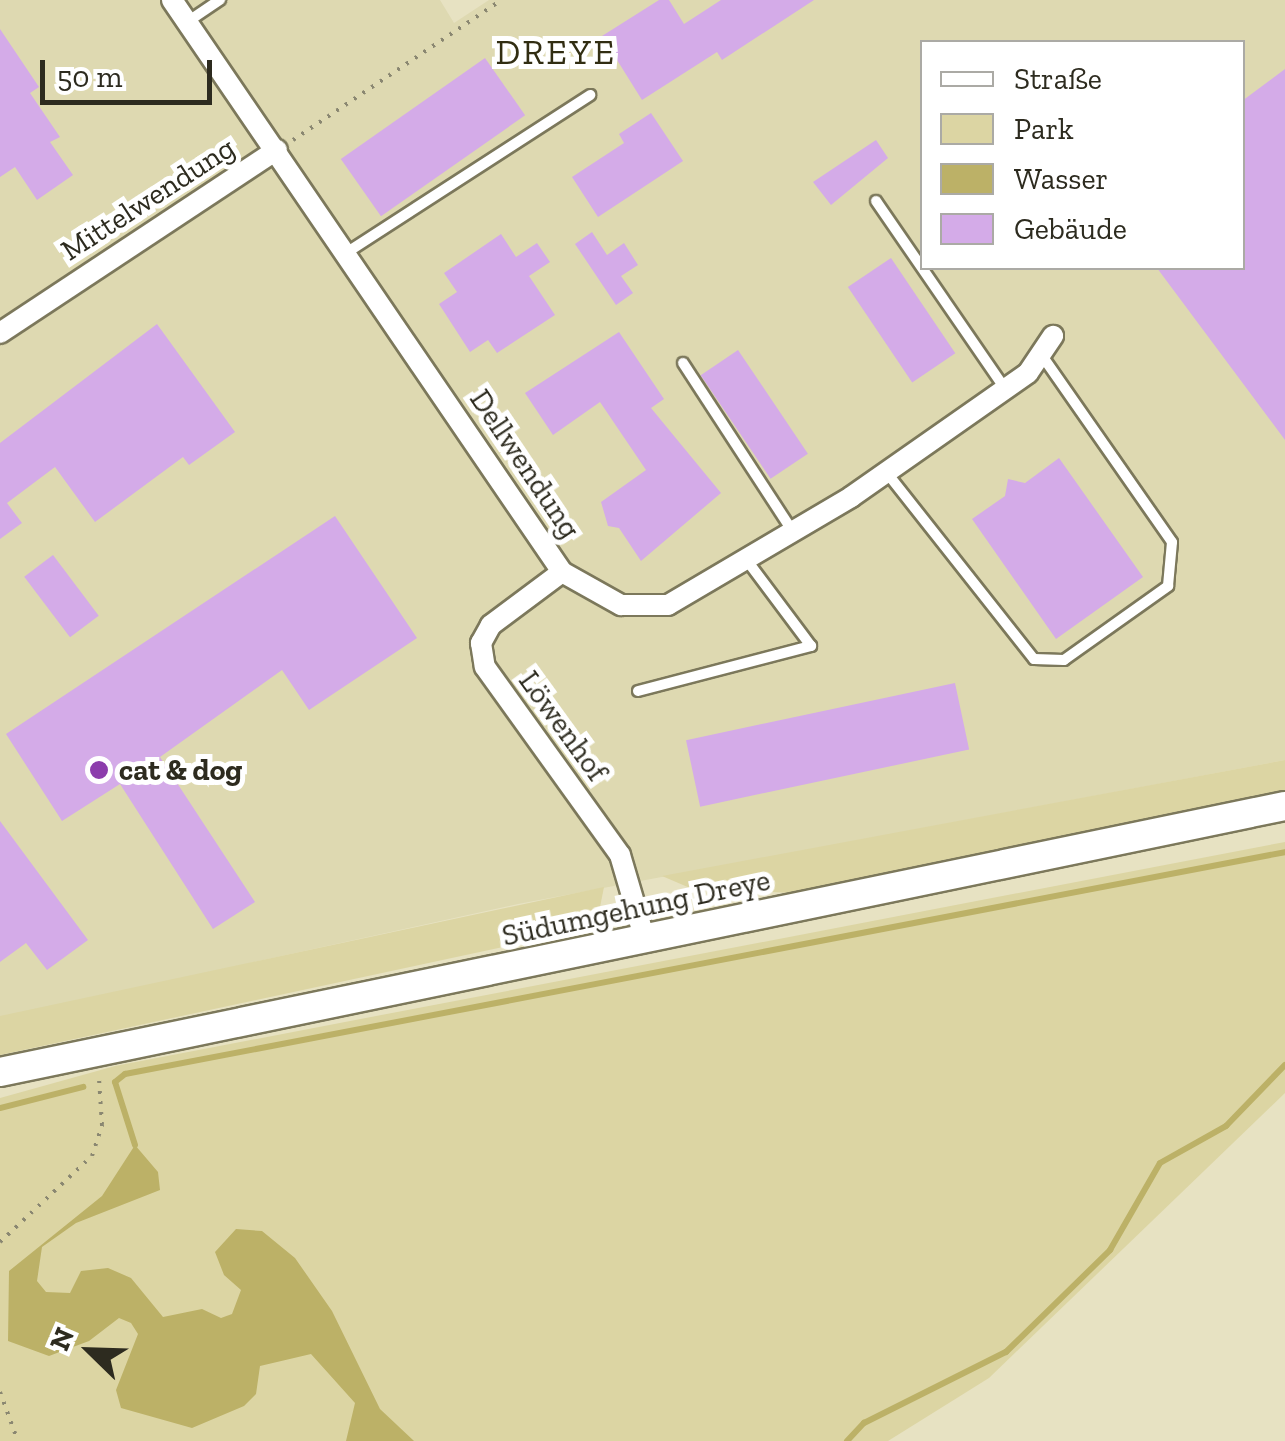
<!DOCTYPE html>
<meta charset="utf-8">
<style>
body{margin:0}
#map{position:relative;width:1285px;height:1441px;overflow:hidden;background:#e7e2c2;font-family:"Zilla Slab",serif}
div>[style]{position:absolute}
.built>*{inset:0;background:#ded9b1}
.green>*{inset:0;background:#dcd5a3}
.water>*{inset:0;background:#bcb167}
.stream>*{height:6px;margin:-3px;padding:0 3px;transform-origin:3px;border-radius:3px;background:#bcb167}
.building>*{inset:0;background:#d4abe8;transform-origin:0 0}
.path>*{height:4px;margin-top:-2px;transform-origin:0;background:repeating-linear-gradient(90deg,#8a8771 0 2.5px,transparent 0 10.5px)}
.roads{filter:drop-shadow(2px 0 #7c785b) drop-shadow(-2px 0 #7c785b) drop-shadow(0 2px #7c785b) drop-shadow(0 -2px #7c785b)}
.lane>*{height:10px;margin:-5px;padding:0 5px;transform-origin:5px;border-radius:5px;background:#fff}
.street>*{height:20px;margin:-10px;padding:0 10px;transform-origin:10px;border-radius:10px;background:#fff}
.secondary>*{height:28px;margin:-14px;padding:0 14px;transform-origin:14px;border-radius:14px;background:#fff}
.dots>*{width:28px;height:28px;translate:-50% -50%;box-sizing:border-box;border:5px solid #fff;border-radius:50%}
span{translate:-50% -50%;white-space:nowrap;text-align:center;line-height:1.15;-webkit-text-stroke:10px #fff;paint-order:stroke}
.street-label{font-size:30px;color:#2d2b1f}
.poi-label{font-size:30px;color:#2d2b1f;font-weight:700}
.left{translate:0 -50%;text-align:left}
.quarter-label{font-size:35px;color:#312d12;letter-spacing:2.5px}
.legend{position:absolute;left:920px;top:40px;width:325px;height:230px;box-sizing:border-box;background:#fff;border:2px solid #abaaa5;margin:0;padding:12px 18px;list-style:none;font-size:30px;color:#2d2b1f}
.legend li{display:flex;align-items:center;gap:20px;height:50px}
.legend b{width:50px;border:2px solid #abaaa5}
.north{position:absolute;left:40px;top:1301px;width:100px;height:100px;-webkit-text-stroke:8px #fff;paint-order:stroke;rotate:293deg;font-size:28px;font-weight:700;line-height:40px;text-align:center;color:#2d2b1f}
.north::after{content:'';display:block;margin:auto;width:35px;height:45px;background:#2d2b1f;clip-path:polygon(50% 0,100% 100%,50% 72%,0 100%)}
.scale{position:absolute;left:40px;top:60px;width:172px;height:45px;box-sizing:border-box;border:5px solid #2d2b1f;border-top:0;padding-left:12px;font-size:30px;line-height:35px;white-space:nowrap;color:#2d2b1f;-webkit-text-stroke:8px #fff;paint-order:stroke}
</style>
<div id="map">
<div class="built">
<i style="clip-path:polygon(evenodd,0 0,440px 0,454px 23px,489px 0,1285px 0,1285px 760px,518px 904px,0 1018px,0 0,922px 42px,1242px 42px,1242px 268px,922px 268px,922px 42px)"></i>
</div>
<div class="green">
<i style="clip-path:polygon(1285px 760px,1285px 790px,811px 894px,690px 888px,662px 876px)"></i>
<i style="clip-path:polygon(1285px 842px,1285px 1093px,989px 1378px,888px 1441px,0 1441px,0 1098px,115px 1066px)"></i>
<i style="clip-path:polygon(604px 887px,600px 907px,580px 926px,540px 939px,0 1055px,0 1016px)"></i>
</div>
<div class="water">
<i style="clip-path:polygon(135px 1145px,158px 1172px,160px 1190px,76px 1223px,42px 1247px,37px 1281px,46px 1292px,70px 1293px,81px 1271px,108px 1268px,131px 1278px,163px 1317px,202px 1309px,221px 1318px,232px 1314px,241px 1290px,224px 1275px,215px 1252px,236px 1229px,262px 1231px,295px 1258px,332px 1311px,380px 1409px,414px 1441px,346px 1441px,355px 1403px,311px 1354px,260px 1366px,256px 1394px,244px 1406px,192px 1428px,121px 1408px,116px 1390px,138px 1334px,131px 1323px,119px 1318px,89px 1341px,49px 1356px,8px 1341px,9px 1271px,102px 1196px)"></i>
</div>
<div class="stream">
<i style="left:0;top:1108px;width:86px;rotate:-14.2deg"></i>
<i style="left:135px;top:1145px;width:66px;rotate:-107.6deg"></i>
<i style="left:115px;top:1082px;width:13px;rotate:-39deg"></i>
<i style="left:125px;top:1074px;width:1181px;rotate:-10.83deg"></i>
<i style="left:847px;top:1441px;width:25px;rotate:-47deg"></i>
<i style="left:864px;top:1423px;width:159px;rotate:-26.6deg"></i>
<i style="left:1006px;top:1352px;width:146px;rotate:-44.4deg"></i>
<i style="left:1110px;top:1250px;width:100px;rotate:-60.1deg"></i>
<i style="left:1160px;top:1163px;width:76px;rotate:-29.3deg"></i>
<i style="left:1226px;top:1126px;width:85px;rotate:-46deg"></i>
</div>
<div class="building">
<i style="clip-path:polygon(659px 0,669px 0,684px 24px,721px 0,814px 0,722px 60px,717px 52px,642px 100px,602px 36px)"></i>
<i style="clip-path:polygon(0 29px,39px 87px,30px 93px,60px 137px,50px 142px,73px 175px,37px 200px,15px 167px,0 177px)"></i>
<i style="left:485px;top:58px;width:70px;height:176px;rotate:55deg"></i>
<i style="clip-path:polygon(1285px 69px,1285px 440px,1157px 268px,1242px 268px,1242px 101px)"></i>
<i style="clip-path:polygon(651px 113px,683px 161px,598px 217px,572px 177px,624px 143px,619px 134px)"></i>
<i style="clip-path:polygon(876px 140px,888px 158px,831px 205px,813px 182px)"></i>
<i style="clip-path:polygon(592px 232px,607px 255px,624px 243px,638px 265px,621px 276px,633px 293px,616px 305px,575px 244px)"></i>
<i style="clip-path:polygon(501px 234px,516px 257px,537px 243px,550px 262px,529px 276px,555px 315px,497px 353px,488px 340px,470px 352px,439px 304px,457px 292px,444px 273px)"></i>
<i style="left:891px;top:258px;width:115px;height:52px;rotate:56deg"></i>
<i style="clip-path:polygon(157px 324px,235px 432px,189px 465px,183px 457px,95px 522px,55px 467px,7px 503px,22px 523px,0 539px,0 443px)"></i>
<i style="clip-path:polygon(619px 332px,664px 399px,651px 408px,721px 493px,641px 561px,619px 528px,608px 526px,601px 502px,646px 470px,600px 402px,553px 435px,525px 393px)"></i>
<i style="left:738px;top:350px;width:125px;height:45px;rotate:56deg"></i>
<i style="clip-path:polygon(1059px 458px,1143px 577px,1056px 639px,972px 519px,1005px 496px,1008px 479px,1025px 483px)"></i>
<i style="clip-path:polygon(335px 516px,417px 638px,309px 710px,282px 670px,160px 757px,255px 902px,213px 929px,120px 784px,62px 821px,6px 734px)"></i>
<i style="left:53px;top:555px;width:76px;height:36px;rotate:53deg"></i>
<i style="left:955px;top:683px;width:68px;height:275px;rotate:78deg"></i>
<i style="clip-path:polygon(0 821px,88px 940px,47px 970px,26px 943px,0 962px)"></i>
</div>
<div class="path">
<i style="left:293px;top:140px;width:251px;rotate:-33.9deg"></i>
<i style="left:0;top:1242px;width:126px;rotate:-43.1deg"></i>
<i style="left:92px;top:1156px;width:33px;rotate:-72deg"></i>
<i style="left:102px;top:1125px;width:47px;rotate:-93.7deg"></i>
<i style="left:0;top:1392px;width:47px;rotate:70deg"></i>
</div>
<div class="roads">
<div class="lane">
<i style="left:187px;top:22px;width:40px;rotate:-34deg"></i>
<i style="left:876px;top:201px;width:228px;rotate:55.5deg"></i>
<i style="left:346px;top:253px;width:291px;rotate:-32.9deg"></i>
<i style="left:683px;top:363px;width:202px;rotate:56.9deg"></i>
<i style="left:887px;top:473px;width:237px;rotate:51.7deg"></i>
<i style="left:1034px;top:659px;width:30px;rotate:2deg"></i>
<i style="left:1064px;top:660px;width:128px;rotate:-35.4deg"></i>
<i style="left:1168px;top:586px;width:44px;rotate:-84.8deg"></i>
<i style="left:1172px;top:542px;width:229px;rotate:-124.9deg"></i>
<i style="left:638px;top:691px;width:179px;rotate:-14.6deg"></i>
<i style="left:811px;top:646px;width:109px;rotate:-126.8deg"></i>
</div>
<div class="street">
<i style="left:172px;top:0;width:692px;rotate:55.71deg"></i>
<i style="left:562px;top:572px;width:68px;rotate:29.2deg"></i>
<i style="left:621px;top:605px;width:47px"></i>
<i style="left:668px;top:605px;width:212px;rotate:-30.5deg"></i>
<i style="left:851px;top:497px;width:216px;rotate:-35deg"></i>
<i style="left:1028px;top:373px;width:45px;rotate:-56deg"></i>
<i style="left:0;top:333px;width:332px;rotate:-33.5deg"></i>
<i style="left:562px;top:572px;width:89px;rotate:143.3deg"></i>
<i style="left:491px;top:625px;width:21px;rotate:119deg"></i>
<i style="left:481px;top:643px;width:24px;rotate:81deg"></i>
<i style="left:485px;top:667px;width:231px;rotate:54.3deg"></i>
<i style="left:620px;top:855px;width:89px;rotate:73.6deg"></i>
</div>
<div class="secondary">
<i style="left:0;top:1072px;width:1312px;rotate:-11.7deg"></i>
</div>
</div>
<div class="dots">
<i style="left:99px;top:770px;background:#8c3dac"></i>
</div>
<div class="street-label">
<span style="left:148px;top:199px;rotate:-33deg">Mittelwendung</span>
<span style="left:525px;top:464px;rotate:56deg">Dellwendung</span>
<span style="left:563px;top:726px;rotate:54deg">Löwenhof</span>
<span style="left:636px;top:908px;rotate:-12deg">Südumgehung Dreye</span>
</div>
<div class="poi-label">
<span class="left" style="left:119px;top:770px">cat &amp; dog</span>
</div>
<div class="quarter-label">
<span style="left:556px;top:52px">DREYE</span>
</div>
<ul class="legend">
<li><b style="height:12px;background:#fff"></b>Straße</li>
<li><b style="height:28px;background:#dcd5a3"></b>Park</li>
<li><b style="height:28px;background:#bcb167"></b>Wasser</li>
<li><b style="height:28px;background:#d4abe8"></b>Gebäude</li>
</ul>
<div class="north">N</div>
<div class="scale">50 m</div>
</div>
